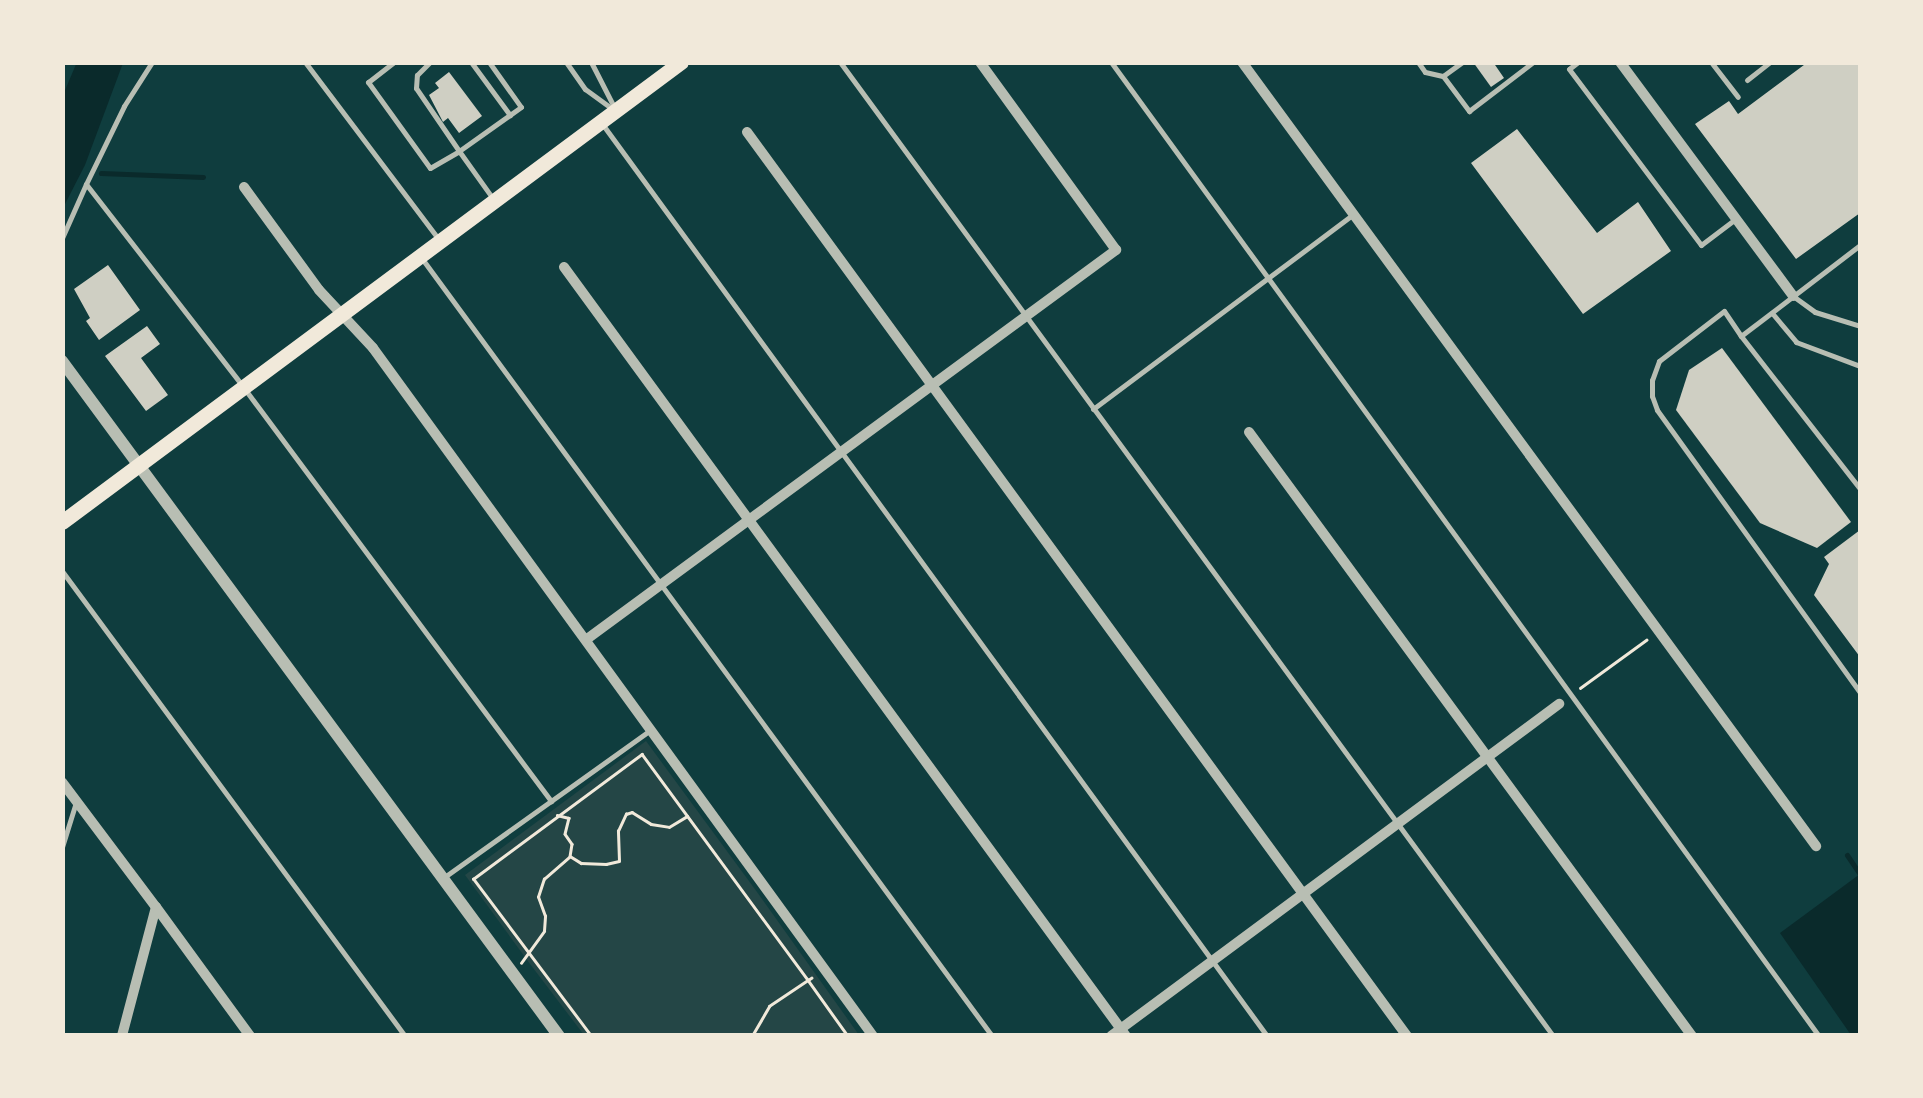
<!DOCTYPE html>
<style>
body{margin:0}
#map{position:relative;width:1923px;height:1098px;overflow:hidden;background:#0f3d3e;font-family:"Roboto Serif",serif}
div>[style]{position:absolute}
.green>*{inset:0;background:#244646}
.water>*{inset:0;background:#0a2a2b}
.stream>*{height:5px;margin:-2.5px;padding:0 2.5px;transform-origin:2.5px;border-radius:2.5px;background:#0a2a2b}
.building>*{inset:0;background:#cfcfc3}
.path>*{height:2.5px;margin:-1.25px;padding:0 1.25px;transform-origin:1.25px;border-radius:1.25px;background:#f1e9da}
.service>*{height:5px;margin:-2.5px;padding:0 2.5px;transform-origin:2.5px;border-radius:2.5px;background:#b8beb3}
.minor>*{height:10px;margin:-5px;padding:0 5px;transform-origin:5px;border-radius:5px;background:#b8beb3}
.tertiary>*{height:12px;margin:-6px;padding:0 6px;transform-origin:6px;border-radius:6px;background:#b8beb3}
.secondary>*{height:15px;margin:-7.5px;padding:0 7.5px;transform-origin:7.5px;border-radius:7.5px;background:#f1e9da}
span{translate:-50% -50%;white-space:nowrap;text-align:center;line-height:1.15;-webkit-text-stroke:10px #f1e9da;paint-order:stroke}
.frame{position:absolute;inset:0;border:65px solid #f1e9da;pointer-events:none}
</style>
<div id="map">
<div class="green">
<i style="clip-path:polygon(646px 741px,757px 892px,859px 1035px,584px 1035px,530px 964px,465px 875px)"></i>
</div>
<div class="water">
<i style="clip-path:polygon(77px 62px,123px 63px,85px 165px,63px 208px,63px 95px)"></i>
<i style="clip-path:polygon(1860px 874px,1860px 1035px,1851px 1035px,1780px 933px)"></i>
</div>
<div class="stream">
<i style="left:101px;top:173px;width:102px;rotate:2.2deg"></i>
<i style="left:1847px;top:855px;width:23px;rotate:56deg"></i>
</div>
<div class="building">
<i style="clip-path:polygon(1473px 62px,1493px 62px,1504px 78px,1491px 87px)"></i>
<i style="clip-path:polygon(1808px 62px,1860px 62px,1860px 213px,1796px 259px,1695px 124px,1729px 101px,1738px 114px)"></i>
<i style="clip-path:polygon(449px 72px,482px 116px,459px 133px,448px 118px,443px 122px,429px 95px,439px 88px,435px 83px)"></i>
<i style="clip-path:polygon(1517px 129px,1597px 233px,1638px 202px,1671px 251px,1583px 314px,1471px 163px)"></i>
<i style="clip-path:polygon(108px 265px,140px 310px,99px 340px,86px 321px,90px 318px,74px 289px)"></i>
<i style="clip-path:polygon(147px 326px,160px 344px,141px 358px,168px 395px,146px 411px,105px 356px)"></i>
<i style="clip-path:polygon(1722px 348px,1851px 522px,1817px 548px,1760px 523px,1676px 410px,1689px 370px)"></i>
<i style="clip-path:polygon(1860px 530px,1860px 657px,1814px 595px,1829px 564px,1824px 557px)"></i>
</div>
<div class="path">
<i style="left:1580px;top:688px;width:82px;rotate:-36deg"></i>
<i style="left:557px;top:815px;width:12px;rotate:14deg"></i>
<i style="left:569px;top:818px;width:16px;rotate:104deg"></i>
<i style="left:565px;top:834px;width:12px;rotate:55deg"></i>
<i style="left:572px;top:844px;width:12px;rotate:99deg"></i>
<i style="left:570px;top:856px;width:13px;rotate:32deg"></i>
<i style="left:581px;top:863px;width:25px;rotate:2deg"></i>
<i style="left:606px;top:864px;width:13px;rotate:-13deg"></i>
<i style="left:619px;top:861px;width:30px;rotate:-92deg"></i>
<i style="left:618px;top:831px;width:19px;rotate:-65deg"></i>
<i style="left:626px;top:814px;width:6px;rotate:-18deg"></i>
<i style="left:632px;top:812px;width:22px;rotate:32deg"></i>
<i style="left:651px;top:824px;width:18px;rotate:9deg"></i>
<i style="left:669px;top:827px;width:21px;rotate:-31deg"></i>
<i style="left:521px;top:963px;width:39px;rotate:-54deg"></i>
<i style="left:544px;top:931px;width:15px;rotate:-86deg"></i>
<i style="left:545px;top:916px;width:20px;rotate:-110deg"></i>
<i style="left:538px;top:897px;width:19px;rotate:-72deg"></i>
<i style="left:544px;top:879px;width:33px;rotate:-41deg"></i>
<i style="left:591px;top:1036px;width:196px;rotate:-126.9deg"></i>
<i style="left:473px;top:879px;width:210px;rotate:-36.5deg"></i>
<i style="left:642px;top:754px;width:280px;rotate:53.7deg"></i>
<i style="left:808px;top:980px;width:4px;rotate:-34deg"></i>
<i style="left:752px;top:1036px;width:34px;rotate:-60deg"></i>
<i style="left:769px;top:1006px;width:47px;rotate:-33.7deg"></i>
<i style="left:808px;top:980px;width:69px;rotate:54.5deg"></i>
</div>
<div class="service">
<i style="left:305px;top:62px;width:223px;rotate:53deg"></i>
<i style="left:394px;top:62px;width:33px;rotate:142deg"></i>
<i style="left:368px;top:82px;width:106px;rotate:54.2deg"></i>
<i style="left:430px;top:168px;width:34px;rotate:-30deg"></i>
<i style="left:459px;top:151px;width:76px;rotate:-124.3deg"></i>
<i style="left:416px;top:88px;width:13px;rotate:-86deg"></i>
<i style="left:417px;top:75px;width:18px;rotate:-45deg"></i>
<i style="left:471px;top:62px;width:66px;rotate:53.7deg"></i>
<i style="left:489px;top:62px;width:55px;rotate:54.6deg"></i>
<i style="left:521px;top:107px;width:76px;rotate:144.6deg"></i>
<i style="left:459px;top:151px;width:60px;rotate:54.5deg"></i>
<i style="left:566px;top:62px;width:33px;rotate:55deg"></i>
<i style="left:585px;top:89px;width:34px;rotate:36deg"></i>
<i style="left:591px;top:62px;width:53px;rotate:62.9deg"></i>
<i style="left:840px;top:62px;width:1207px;rotate:53.79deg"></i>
<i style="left:1111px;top:62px;width:1204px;rotate:53.99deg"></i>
<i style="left:1418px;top:62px;width:12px;rotate:55deg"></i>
<i style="left:1425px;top:72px;width:18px;rotate:13deg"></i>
<i style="left:1443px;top:76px;width:44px;rotate:53.4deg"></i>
<i style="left:1469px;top:111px;width:81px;rotate:-37.4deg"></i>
<i style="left:1578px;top:62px;width:11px;rotate:142deg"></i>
<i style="left:1569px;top:69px;width:220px;rotate:53.1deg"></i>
<i style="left:1701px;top:245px;width:41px;rotate:-37.1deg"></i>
<i style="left:1711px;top:62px;width:44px;rotate:52.4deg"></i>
<i style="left:1443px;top:76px;width:24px;rotate:-36deg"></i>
<i style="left:1747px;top:80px;width:29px;rotate:-38deg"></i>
<i style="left:603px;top:125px;width:1127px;rotate:53.91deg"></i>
<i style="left:86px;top:184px;width:87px;rotate:-64deg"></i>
<i style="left:124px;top:106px;width:52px;rotate:-57.5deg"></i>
<i style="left:62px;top:238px;width:59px;rotate:-66deg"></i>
<i style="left:86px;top:184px;width:258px;rotate:52.2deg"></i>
<i style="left:244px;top:388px;width:515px;rotate:53.38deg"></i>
<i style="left:1860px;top:245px;width:150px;rotate:142.6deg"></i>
<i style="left:1741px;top:336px;width:194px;rotate:52.1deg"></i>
<i style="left:423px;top:260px;width:962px;rotate:53.75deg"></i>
<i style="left:1793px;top:296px;width:27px;rotate:36deg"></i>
<i style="left:1815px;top:312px;width:47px;rotate:17.3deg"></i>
<i style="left:1772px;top:313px;width:38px;rotate:50deg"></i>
<i style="left:1796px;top:342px;width:68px;rotate:20.6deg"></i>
<i style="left:1741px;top:336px;width:30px;rotate:-124deg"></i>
<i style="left:1724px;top:311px;width:82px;rotate:142.4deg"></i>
<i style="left:1659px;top:361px;width:20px;rotate:110deg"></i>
<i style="left:1652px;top:380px;width:16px;rotate:90deg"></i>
<i style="left:1652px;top:396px;width:15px;rotate:70deg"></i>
<i style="left:1657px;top:410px;width:347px;rotate:54.3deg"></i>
<i style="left:1093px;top:409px;width:322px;rotate:-36.8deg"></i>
<i style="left:62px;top:571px;width:578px;rotate:53.59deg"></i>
<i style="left:62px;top:847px;width:47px;rotate:-72.7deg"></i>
<i style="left:443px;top:878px;width:253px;rotate:-35.5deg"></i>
</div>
<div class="minor">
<i style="left:1242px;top:62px;width:972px;rotate:53.79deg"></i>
<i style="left:1620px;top:62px;width:291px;rotate:53.5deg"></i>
<i style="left:747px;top:132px;width:1119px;rotate:53.87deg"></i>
<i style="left:244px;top:187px;width:127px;rotate:53.9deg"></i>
<i style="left:319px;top:290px;width:79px;rotate:47deg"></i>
<i style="left:373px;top:348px;width:850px;rotate:53.99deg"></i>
<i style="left:564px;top:267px;width:952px;rotate:53.84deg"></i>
<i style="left:1249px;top:432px;width:749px;rotate:53.74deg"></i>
<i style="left:587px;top:639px;width:657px;rotate:-36.33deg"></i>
<i style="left:1116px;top:250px;width:232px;rotate:-125.9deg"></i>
<i style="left:62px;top:782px;width:156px;rotate:53.1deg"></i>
<i style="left:156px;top:907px;width:133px;rotate:104.8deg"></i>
<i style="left:156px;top:907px;width:160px;rotate:53.9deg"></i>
<i style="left:1111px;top:1036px;width:558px;rotate:-36.54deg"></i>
</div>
<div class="tertiary">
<i style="left:62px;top:361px;width:838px;rotate:53.64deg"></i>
</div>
<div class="secondary">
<i style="left:62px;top:522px;width:771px;rotate:-36.62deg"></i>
</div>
<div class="frame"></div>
</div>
